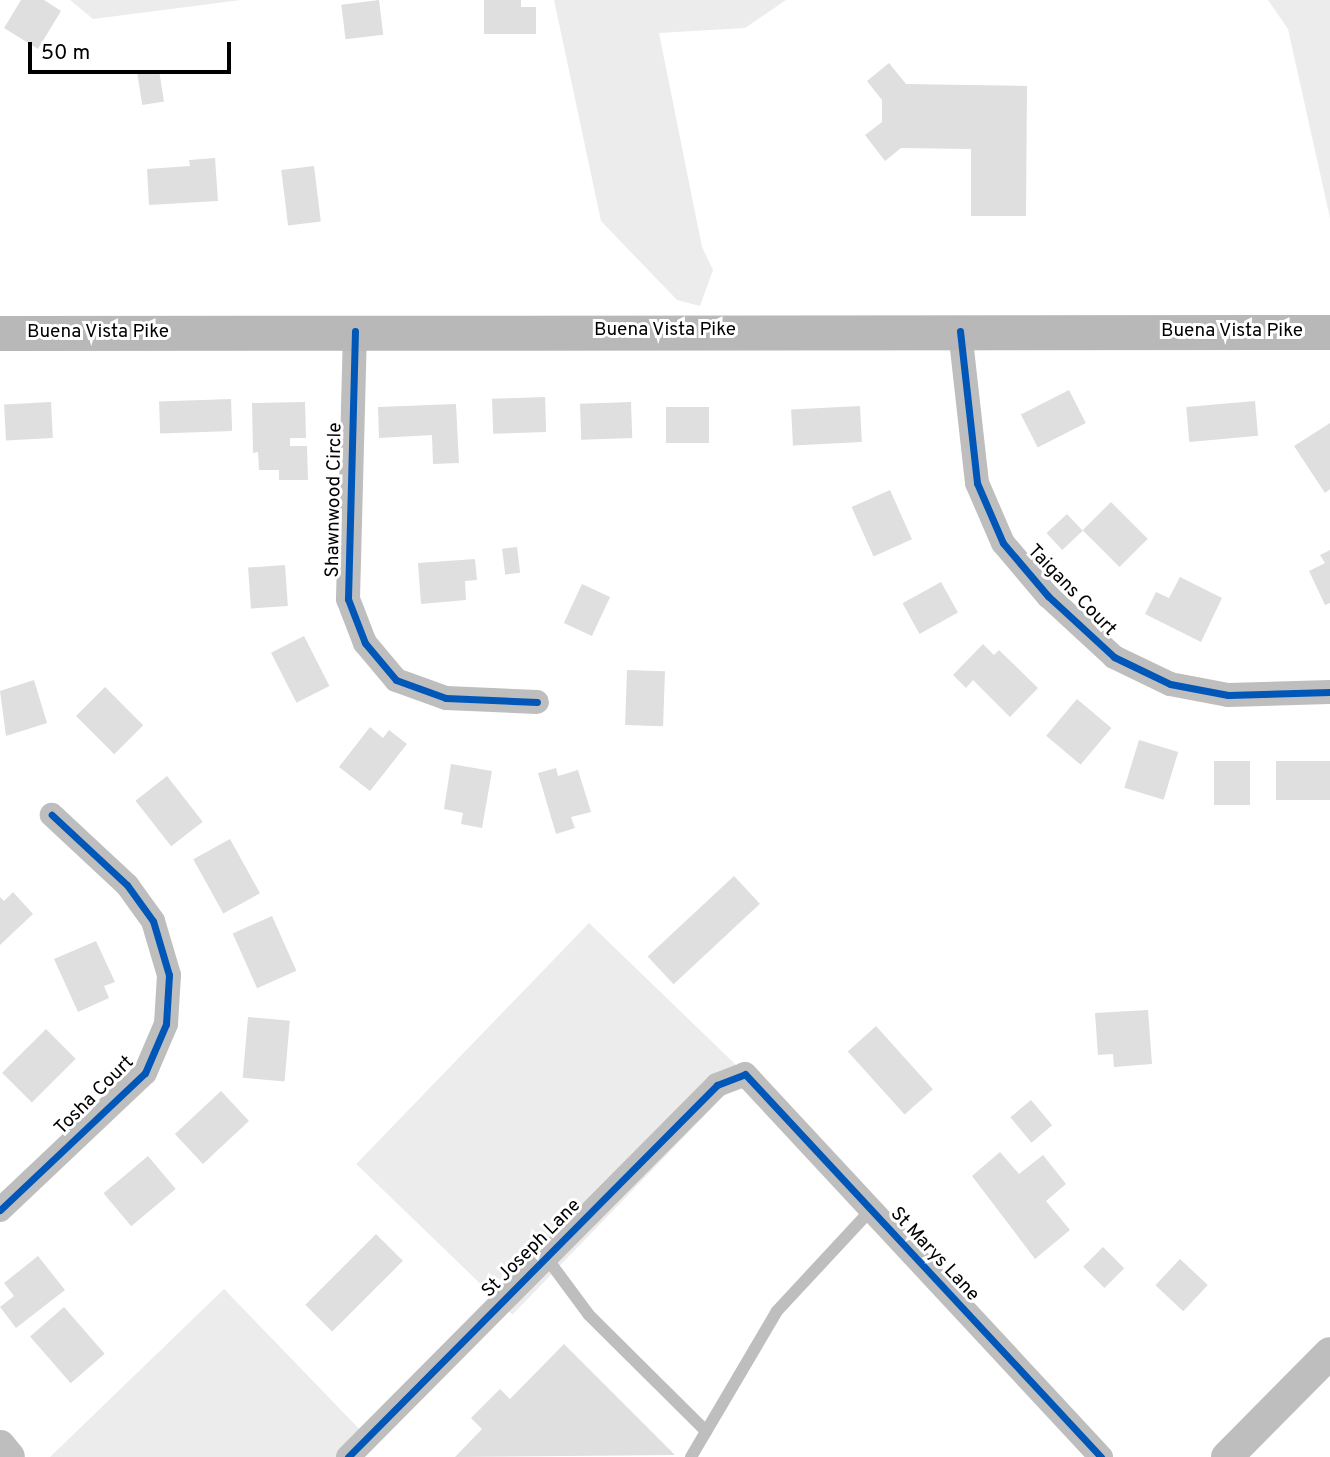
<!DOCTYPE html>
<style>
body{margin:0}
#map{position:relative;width:1330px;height:1457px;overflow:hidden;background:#fff;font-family:Overpass,sans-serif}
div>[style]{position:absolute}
.green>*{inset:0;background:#ececec;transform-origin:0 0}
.building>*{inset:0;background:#dfdfdf;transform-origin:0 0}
.service>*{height:12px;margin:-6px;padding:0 6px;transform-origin:6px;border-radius:6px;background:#bebebe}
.minor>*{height:24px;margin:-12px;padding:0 12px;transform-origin:12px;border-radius:12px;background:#bebebe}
.tertiary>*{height:32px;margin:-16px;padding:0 16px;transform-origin:16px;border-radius:16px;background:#bebebe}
.secondary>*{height:35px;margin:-17.5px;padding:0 17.5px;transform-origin:17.5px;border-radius:17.5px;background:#b8b8b8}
.cycleway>*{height:7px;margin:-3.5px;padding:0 3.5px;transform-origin:3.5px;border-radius:3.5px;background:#0057b8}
span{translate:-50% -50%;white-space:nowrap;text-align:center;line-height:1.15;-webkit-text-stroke:6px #fff;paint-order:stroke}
.street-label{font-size:19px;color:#000}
.scale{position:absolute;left:28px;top:42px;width:203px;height:32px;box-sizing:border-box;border:4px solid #000;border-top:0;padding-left:9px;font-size:21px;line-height:24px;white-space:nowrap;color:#000;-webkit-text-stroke:5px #fff;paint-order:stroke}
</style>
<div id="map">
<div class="green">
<i style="clip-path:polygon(70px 0,241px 0,93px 19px)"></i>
<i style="clip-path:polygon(554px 0,786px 0,745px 28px,659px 33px,702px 247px,713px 270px,700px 306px,677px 300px,601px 221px)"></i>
<i style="clip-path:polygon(1268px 0,1330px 0,1330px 218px,1288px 29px)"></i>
<i style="left:589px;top:923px;width:217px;height:335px;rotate:44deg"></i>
<i style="clip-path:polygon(224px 1289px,367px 1437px,348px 1457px,50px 1457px)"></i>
</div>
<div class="building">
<i style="clip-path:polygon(21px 0,44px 0,61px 11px,38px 49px,4px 28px)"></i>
<i style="left:379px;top:0;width:35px;height:38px;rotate:83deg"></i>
<i style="clip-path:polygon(484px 0,521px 0,521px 7px,536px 7px,536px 34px,484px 34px)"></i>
<i style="clip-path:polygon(889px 63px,906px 84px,1027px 86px,1026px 216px,971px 216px,971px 149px,901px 148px,885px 161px,865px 135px,882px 122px,882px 100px,867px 81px)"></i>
<i style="left:159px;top:70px;width:32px;height:22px;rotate:81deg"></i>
<i style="clip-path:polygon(215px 158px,218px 201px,149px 205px,147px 169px,190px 166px,189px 160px)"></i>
<i style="left:314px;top:166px;width:56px;height:33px;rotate:83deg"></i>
<i style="left:1069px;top:390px;width:37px;height:54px;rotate:63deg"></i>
<i style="left:545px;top:397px;width:35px;height:53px;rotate:88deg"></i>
<i style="left:231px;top:399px;width:32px;height:72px;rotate:88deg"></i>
<i style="left:1255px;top:401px;width:35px;height:69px;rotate:85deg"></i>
<i style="left:51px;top:402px;width:36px;height:47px;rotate:87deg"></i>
<i style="clip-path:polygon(305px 402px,306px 438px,290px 438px,290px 446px,307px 446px,308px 480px,279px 480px,279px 470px,259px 470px,258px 452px,253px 453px,252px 403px)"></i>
<i style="left:631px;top:402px;width:36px;height:51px;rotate:88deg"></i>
<i style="clip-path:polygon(456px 404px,459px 463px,433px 464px,432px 435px,379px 438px,378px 407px)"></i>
<i style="left:860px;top:406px;width:36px;height:69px;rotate:87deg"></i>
<i style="left:666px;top:407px;width:43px;height:36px"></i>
<i style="clip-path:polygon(1330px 423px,1330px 489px,1325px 493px,1294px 446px)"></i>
<i style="left:890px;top:490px;width:54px;height:42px;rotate:66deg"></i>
<i style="left:1111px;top:502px;width:52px;height:40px;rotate:45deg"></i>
<i style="left:1067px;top:514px;width:23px;height:28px;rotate:47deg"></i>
<i style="left:517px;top:547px;width:26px;height:15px;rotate:83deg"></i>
<i style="clip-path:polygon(1330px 550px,1330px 603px,1325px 605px,1309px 571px,1325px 563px,1320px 555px)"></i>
<i style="clip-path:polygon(475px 559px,477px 580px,465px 581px,466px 600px,421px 604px,418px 563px)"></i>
<i style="left:285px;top:565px;width:41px;height:37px;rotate:86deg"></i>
<i style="clip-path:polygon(1180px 577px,1222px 598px,1201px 642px,1145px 614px,1156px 592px,1169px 598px)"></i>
<i style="left:941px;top:582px;width:35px;height:44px;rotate:61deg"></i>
<i style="left:582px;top:584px;width:31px;height:43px;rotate:25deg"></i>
<i style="left:304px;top:636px;width:56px;height:37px;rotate:63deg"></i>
<i style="clip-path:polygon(983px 644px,994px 655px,999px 650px,1038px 688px,1010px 717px,973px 680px,966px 688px,953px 675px)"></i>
<i style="left:627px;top:670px;width:38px;height:55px;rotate:2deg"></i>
<i style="clip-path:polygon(34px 680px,47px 723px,6px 736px,0 691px)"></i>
<i style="left:105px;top:687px;width:54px;height:41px;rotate:45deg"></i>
<i style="left:1077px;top:699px;width:45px;height:48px;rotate:40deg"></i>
<i style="clip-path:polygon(370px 727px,383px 738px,389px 730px,407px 744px,370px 791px,339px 767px)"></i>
<i style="left:1139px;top:740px;width:41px;height:50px;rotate:17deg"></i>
<i style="left:1214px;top:761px;width:36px;height:44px"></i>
<i style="left:1276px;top:761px;width:54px;height:39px"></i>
<i style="clip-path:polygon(451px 764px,492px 771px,482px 828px,461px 824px,463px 813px,444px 809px)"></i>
<i style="clip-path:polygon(556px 768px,558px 776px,578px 770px,591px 812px,571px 817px,575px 828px,556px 834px,538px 773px)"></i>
<i style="left:167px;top:776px;width:58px;height:40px;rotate:52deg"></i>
<i style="left:230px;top:839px;width:62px;height:42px;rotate:61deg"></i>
<i style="left:734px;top:876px;width:38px;height:118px;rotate:47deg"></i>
<i style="clip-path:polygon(13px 892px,33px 914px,0 945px,0 897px,4px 901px)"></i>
<i style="left:272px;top:916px;width:60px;height:43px;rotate:66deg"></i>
<i style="clip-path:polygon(96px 941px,115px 982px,104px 986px,109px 998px,78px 1012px,54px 959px)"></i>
<i style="clip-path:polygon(1148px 1010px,1152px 1064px,1114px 1067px,1113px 1054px,1098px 1055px,1095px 1013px)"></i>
<i style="left:248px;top:1017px;width:42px;height:61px;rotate:5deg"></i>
<i style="left:876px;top:1026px;width:85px;height:38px;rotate:48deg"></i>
<i style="left:46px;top:1029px;width:42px;height:62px;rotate:45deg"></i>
<i style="left:221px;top:1091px;width:41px;height:63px;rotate:47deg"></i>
<i style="left:1031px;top:1100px;width:33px;height:27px;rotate:50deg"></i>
<i style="clip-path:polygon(1000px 1152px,1019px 1174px,1043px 1155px,1066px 1184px,1046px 1201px,1070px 1230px,1035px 1259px,972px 1176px)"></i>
<i style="left:148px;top:1156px;width:43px;height:58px;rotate:50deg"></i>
<i style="left:376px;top:1234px;width:38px;height:100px;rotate:45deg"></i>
<i style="left:1103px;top:1247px;width:30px;height:28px;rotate:45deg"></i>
<i style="clip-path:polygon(38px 1256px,65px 1290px,16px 1328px,0 1307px,14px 1296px,4px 1283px)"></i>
<i style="left:1180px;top:1259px;width:38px;height:36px;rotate:43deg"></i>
<i style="left:64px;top:1307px;width:62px;height:45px;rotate:49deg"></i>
<i style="clip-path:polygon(564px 1344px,675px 1455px,455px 1457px,482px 1429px,471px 1418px,500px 1389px,510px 1399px)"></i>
</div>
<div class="service">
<i style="left:546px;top:1257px;width:72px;rotate:53.4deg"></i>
<i style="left:589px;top:1315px;width:165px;rotate:44.8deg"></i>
<i style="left:691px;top:1457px;width:169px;rotate:-59.5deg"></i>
<i style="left:777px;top:1311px;width:138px;rotate:-47.1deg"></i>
</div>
<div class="minor">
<i style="left:355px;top:331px;width:268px;rotate:91.5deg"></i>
<i style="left:348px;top:599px;width:47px;rotate:68.9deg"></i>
<i style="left:365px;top:643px;width:48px;rotate:50deg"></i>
<i style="left:396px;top:680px;width:53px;rotate:19.8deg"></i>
<i style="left:446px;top:698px;width:91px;rotate:2.5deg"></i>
<i style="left:960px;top:331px;width:153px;rotate:83.6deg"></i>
<i style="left:977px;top:483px;width:65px;rotate:66.6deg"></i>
<i style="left:1003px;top:543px;width:70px;rotate:49.7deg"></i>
<i style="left:1048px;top:596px;width:90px;rotate:42.7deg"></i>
<i style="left:1114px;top:657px;width:62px;rotate:25.7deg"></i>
<i style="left:1170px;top:684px;width:59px;rotate:10.7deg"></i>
<i style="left:1228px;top:695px;width:102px;rotate:-1.7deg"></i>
<i style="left:0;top:1210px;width:199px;rotate:-43.4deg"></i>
<i style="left:145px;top:1073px;width:53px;rotate:-66.8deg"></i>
<i style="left:166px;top:1024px;width:49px;rotate:-86.5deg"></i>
<i style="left:169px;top:975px;width:56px;rotate:-106.5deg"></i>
<i style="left:153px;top:921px;width:44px;rotate:-125.8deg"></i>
<i style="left:127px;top:885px;width:103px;rotate:-137deg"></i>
<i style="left:348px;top:1457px;width:524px;rotate:-45.23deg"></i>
<i style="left:717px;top:1085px;width:30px;rotate:-21deg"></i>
<i style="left:745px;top:1074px;width:523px;rotate:47.09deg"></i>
</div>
<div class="tertiary">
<i style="left:0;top:1446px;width:14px;rotate:51deg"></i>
<i style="left:1227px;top:1457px;width:146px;rotate:-45.3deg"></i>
</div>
<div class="secondary">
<i style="left:0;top:333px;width:1330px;rotate:-0.04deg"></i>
</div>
<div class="cycleway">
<i style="left:355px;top:331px;width:268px;rotate:91.5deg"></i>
<i style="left:348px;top:599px;width:47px;rotate:68.9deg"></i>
<i style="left:365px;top:643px;width:48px;rotate:50deg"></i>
<i style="left:396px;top:680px;width:53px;rotate:19.8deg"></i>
<i style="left:446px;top:698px;width:91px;rotate:2.5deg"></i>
<i style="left:960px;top:331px;width:153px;rotate:83.6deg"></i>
<i style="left:977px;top:483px;width:65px;rotate:66.6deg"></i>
<i style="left:1003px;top:543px;width:70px;rotate:49.7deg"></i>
<i style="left:1048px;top:596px;width:90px;rotate:42.7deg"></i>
<i style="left:1114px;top:657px;width:62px;rotate:25.7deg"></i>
<i style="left:1170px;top:684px;width:59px;rotate:10.7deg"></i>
<i style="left:1228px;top:695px;width:102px;rotate:-1.7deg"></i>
<i style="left:0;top:1210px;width:199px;rotate:-43.4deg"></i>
<i style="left:145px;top:1073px;width:53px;rotate:-66.8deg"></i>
<i style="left:166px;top:1024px;width:49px;rotate:-86.5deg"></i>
<i style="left:169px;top:975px;width:56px;rotate:-106.5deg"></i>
<i style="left:153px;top:921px;width:44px;rotate:-125.8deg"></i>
<i style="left:127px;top:885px;width:103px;rotate:-137deg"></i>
<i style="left:348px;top:1457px;width:524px;rotate:-45.23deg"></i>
<i style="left:717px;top:1085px;width:30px;rotate:-21deg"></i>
<i style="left:745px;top:1074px;width:523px;rotate:47.09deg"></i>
</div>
<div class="street-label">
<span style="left:665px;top:331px">Buena Vista Pike</span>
<span style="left:1232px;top:332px">Buena Vista Pike</span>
<span style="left:98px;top:333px">Buena Vista Pike</span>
<span style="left:335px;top:500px;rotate:-89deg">Shawnwood Circle</span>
<span style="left:1071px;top:591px;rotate:46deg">Taigans Court</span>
<span style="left:95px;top:1096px;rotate:-45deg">Tosha Court</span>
<span style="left:532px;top:1249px;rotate:-45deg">St Joseph Lane</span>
<span style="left:934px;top:1255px;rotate:47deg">St Marys Lane</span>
</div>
<div class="scale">50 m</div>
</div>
